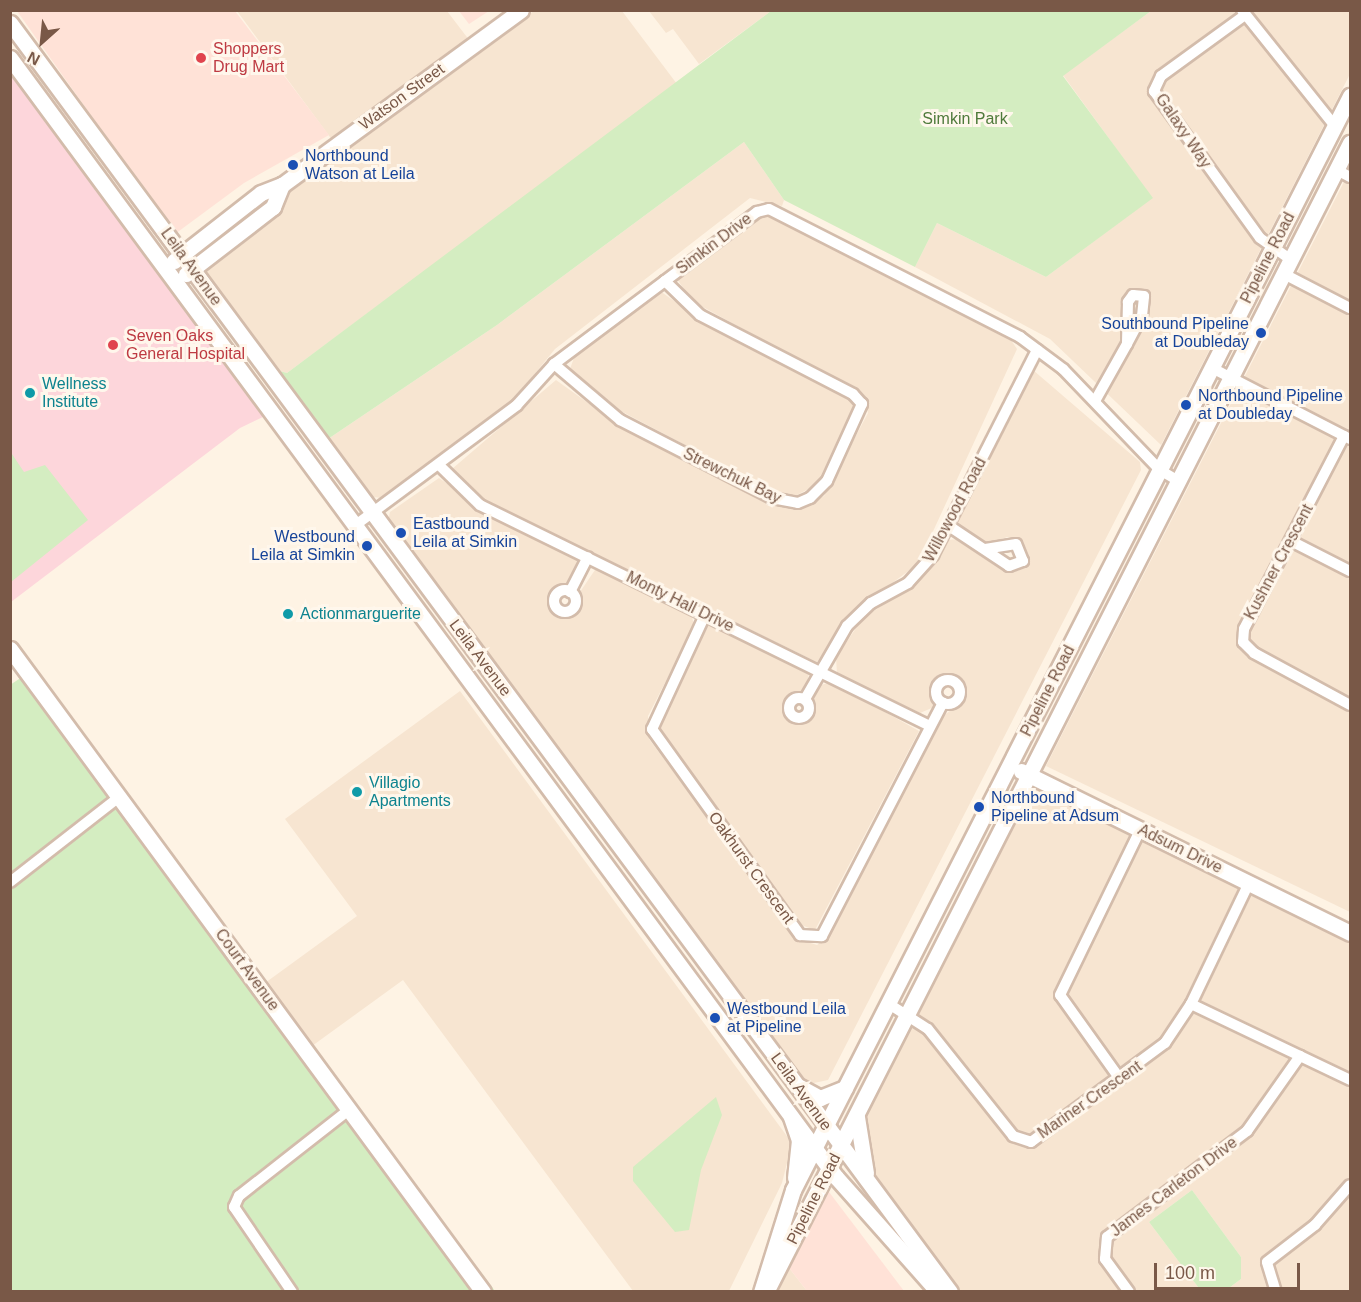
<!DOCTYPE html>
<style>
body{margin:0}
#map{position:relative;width:1361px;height:1302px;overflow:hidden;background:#fef3e4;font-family:Helvetica,sans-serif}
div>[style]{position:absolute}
.residential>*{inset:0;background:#f7e5d1}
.commercial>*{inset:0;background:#ffe2d7}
.medical>*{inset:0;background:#fdd6db}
.green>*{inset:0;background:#d4edc1}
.roads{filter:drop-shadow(2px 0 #d3bcab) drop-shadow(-2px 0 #d3bcab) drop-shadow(0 2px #d3bcab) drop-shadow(0 -2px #d3bcab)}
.street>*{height:10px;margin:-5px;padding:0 5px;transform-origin:5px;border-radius:5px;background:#fff}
.street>.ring{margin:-5px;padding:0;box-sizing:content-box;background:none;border:10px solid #fff;border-radius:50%}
.secondary>*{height:15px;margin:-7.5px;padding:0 7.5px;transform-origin:7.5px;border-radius:7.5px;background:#fff}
.dots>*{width:16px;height:16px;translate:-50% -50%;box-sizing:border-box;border:3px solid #fff7ec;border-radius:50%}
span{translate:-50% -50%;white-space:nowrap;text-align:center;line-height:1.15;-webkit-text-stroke:6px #fff7ec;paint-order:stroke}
.health-label{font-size:16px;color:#be3a42}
.left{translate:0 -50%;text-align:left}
.street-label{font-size:16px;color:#795847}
.park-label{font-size:16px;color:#4f7a3b}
.transit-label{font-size:16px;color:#164399}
.right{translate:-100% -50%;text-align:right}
.culture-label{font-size:16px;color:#0d838f}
.frame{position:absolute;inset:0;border:12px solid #795847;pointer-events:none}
.north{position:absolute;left:12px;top:12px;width:60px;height:60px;-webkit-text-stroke:4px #fff7ec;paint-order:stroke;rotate:207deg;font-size:16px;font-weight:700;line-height:24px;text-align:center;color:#795847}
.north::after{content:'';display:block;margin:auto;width:21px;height:27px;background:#795847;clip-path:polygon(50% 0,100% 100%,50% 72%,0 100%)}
.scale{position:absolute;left:1154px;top:1263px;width:146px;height:27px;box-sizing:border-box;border:3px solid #795847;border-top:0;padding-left:8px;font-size:18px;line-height:21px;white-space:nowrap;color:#795847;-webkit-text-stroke:4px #fff7ec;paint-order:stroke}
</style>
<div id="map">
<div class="residential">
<i style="clip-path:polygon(237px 11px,447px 11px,476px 49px,534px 11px,622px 11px,677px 84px,287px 373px,272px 369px,196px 261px,341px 152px)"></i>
<i style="clip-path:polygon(649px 11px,771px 11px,699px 64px,673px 29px,666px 33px)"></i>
<i style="clip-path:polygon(1151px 11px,1350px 11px,1350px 74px,1161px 445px,1050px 339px,915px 267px,937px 223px,1046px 277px,1152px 198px,1063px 75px)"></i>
<i style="clip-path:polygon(744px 142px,784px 200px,782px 206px,750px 198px,555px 349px,515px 398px,381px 498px,366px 496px,325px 441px,497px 325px)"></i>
<i style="clip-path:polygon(1350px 170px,1350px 912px,1046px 766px)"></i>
<i style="clip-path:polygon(760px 208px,953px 305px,1011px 340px,1017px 349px,918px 564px,854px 611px,817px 662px,476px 496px,452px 469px,556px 380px,609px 418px,782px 507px,796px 509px,824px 496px,868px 413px,863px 395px,692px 301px,677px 279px)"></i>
<i style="clip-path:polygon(660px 291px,701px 320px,853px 400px,856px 405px,820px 483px,795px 496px,780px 495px,598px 399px,570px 369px,575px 355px)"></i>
<i style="clip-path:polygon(1033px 370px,1140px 462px,1141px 470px,828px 1080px,809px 1084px,797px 1078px,388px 522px,390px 512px,439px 478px,479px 506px,575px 555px,579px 562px,568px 587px,550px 597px,550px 611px,557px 618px,578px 612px,580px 592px,597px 567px,691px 612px,694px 626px,648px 716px,649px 739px,798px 939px,817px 945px,829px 936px,943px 716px,962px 702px,966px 689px,960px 679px,939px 679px,934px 707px,920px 713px,837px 673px,836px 658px,862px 619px,909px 587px,947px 540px,959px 539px,1004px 571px,1018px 571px,1028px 561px,1022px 542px,1007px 537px,986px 545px,956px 522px)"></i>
<i style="clip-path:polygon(709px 624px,809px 672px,807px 687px,784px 705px,790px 719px,807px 720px,818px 686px,831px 682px,919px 731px,815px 930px,801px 925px,658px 728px)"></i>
<i style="clip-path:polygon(460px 691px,792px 1143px,782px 1183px,729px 1291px,633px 1291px,403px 980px,312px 1046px,265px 983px,357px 916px,285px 819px)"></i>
<i style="clip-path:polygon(1029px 789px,1044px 790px,1350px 941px,1350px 1291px,1225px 1291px,1241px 1279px,1241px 1257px,1192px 1190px,1149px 1222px,1201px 1291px,957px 1291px,876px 1183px,866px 1160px,863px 1113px)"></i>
<i style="clip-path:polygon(786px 1264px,807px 1291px,772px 1292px)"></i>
</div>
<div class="commercial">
<i style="clip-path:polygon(17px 11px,235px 11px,329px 135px,244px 183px,175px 234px)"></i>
<i style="clip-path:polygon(459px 11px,489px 11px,469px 24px)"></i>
<i style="clip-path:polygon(826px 1188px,904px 1291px,807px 1291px,786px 1264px)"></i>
</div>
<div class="medical">
<i style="clip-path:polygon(11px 65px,265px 416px,240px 428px,11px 602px)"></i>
</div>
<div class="green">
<i style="clip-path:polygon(771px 11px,1151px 11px,1063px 76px,1153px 198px,1046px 277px,937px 223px,915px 267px,784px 200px,744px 142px,497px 325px,325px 441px,272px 369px,287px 373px)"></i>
<i style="clip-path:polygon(10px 451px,24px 472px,45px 465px,88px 520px,11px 582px)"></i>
<i style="clip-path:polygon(28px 673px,495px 1291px,11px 1291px,10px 685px)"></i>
<i style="clip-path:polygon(716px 1097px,722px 1115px,701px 1170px,689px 1230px,675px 1232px,633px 1181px,633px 1167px)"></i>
<i style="clip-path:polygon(1192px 1190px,1241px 1257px,1241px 1279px,1225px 1291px,1201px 1291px,1149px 1222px)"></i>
</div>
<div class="roads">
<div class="street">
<i style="left:1242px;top:10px;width:149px;rotate:51.3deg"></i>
<i style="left:1245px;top:15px;width:104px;rotate:144deg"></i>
<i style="left:1161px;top:76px;width:17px;rotate:115deg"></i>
<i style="left:1154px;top:91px;width:181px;rotate:54.2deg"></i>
<i style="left:1260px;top:238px;width:38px;rotate:35deg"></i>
<i style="left:1337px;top:170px;width:15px;rotate:28deg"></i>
<i style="left:1284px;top:274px;width:74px;rotate:27.3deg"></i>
<i style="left:554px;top:364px;width:87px;rotate:40.3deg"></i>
<i style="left:620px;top:420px;width:171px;rotate:27.2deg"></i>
<i style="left:772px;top:498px;width:26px;rotate:11deg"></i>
<i style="left:798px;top:503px;width:13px;rotate:-23deg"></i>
<i style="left:810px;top:498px;width:24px;rotate:-45deg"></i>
<i style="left:827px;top:481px;width:85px;rotate:-65.6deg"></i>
<i style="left:862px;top:404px;width:13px;rotate:-132deg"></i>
<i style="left:853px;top:394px;width:172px;rotate:-152.7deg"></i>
<i style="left:700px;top:315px;width:49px;rotate:-135.8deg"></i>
<i style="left:1212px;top:368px;width:155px;rotate:27.2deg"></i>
<i style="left:1095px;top:401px;width:65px;rotate:-60.7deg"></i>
<i style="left:1127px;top:344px;width:32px;rotate:-62deg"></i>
<i style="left:1142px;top:316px;width:20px;rotate:-84deg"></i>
<i style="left:1144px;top:296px;width:11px;rotate:-175deg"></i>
<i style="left:1133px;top:295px;width:9px;rotate:126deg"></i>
<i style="left:1128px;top:302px;width:42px;rotate:91.4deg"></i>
<i style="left:1344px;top:436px;width:217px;rotate:117.4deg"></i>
<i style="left:1244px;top:629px;width:13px;rotate:94deg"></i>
<i style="left:1243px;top:642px;width:16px;rotate:45deg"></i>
<i style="left:1254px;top:653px;width:109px;rotate:28.4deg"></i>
<i style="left:439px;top:465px;width:57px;rotate:44.3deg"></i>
<i style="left:480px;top:505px;width:501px;rotate:26.16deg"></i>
<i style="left:357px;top:524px;width:199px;rotate:-36.6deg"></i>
<i style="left:517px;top:405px;width:55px;rotate:-47.9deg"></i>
<i style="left:554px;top:364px;width:254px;rotate:-36.8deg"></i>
<i style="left:757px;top:212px;width:12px;rotate:-14deg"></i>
<i style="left:769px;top:209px;width:282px;rotate:27deg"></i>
<i style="left:1020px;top:337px;width:54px;rotate:36.7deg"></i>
<i style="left:1063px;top:369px;width:140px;rotate:46.2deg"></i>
<i style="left:1160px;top:470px;width:21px;rotate:31deg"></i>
<i style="left:949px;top:526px;width:72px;rotate:33.7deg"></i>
<i style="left:1009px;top:566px;width:15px;rotate:-20deg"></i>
<i style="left:1023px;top:561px;width:18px;rotate:-112deg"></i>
<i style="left:1016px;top:544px;width:31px;rotate:171deg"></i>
<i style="left:1291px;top:541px;width:66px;rotate:27deg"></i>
<i class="ring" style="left:554px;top:590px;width:12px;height:12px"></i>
<i style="left:570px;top:592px;width:39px;rotate:-63deg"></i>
<i style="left:705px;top:615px;width:126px;rotate:114.9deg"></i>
<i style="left:652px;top:729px;width:254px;rotate:54.3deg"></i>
<i style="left:800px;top:935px;width:22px;rotate:3deg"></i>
<i style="left:822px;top:936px;width:263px;rotate:-62.6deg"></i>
<i class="ring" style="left:936px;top:680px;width:14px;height:14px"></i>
<i class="ring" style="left:789px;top:698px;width:10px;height:10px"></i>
<i style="left:805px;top:699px;width:84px;rotate:-60.1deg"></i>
<i style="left:847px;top:626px;width:33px;rotate:-44deg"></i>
<i style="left:871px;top:603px;width:42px;rotate:-28.4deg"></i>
<i style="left:908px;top:583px;width:38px;rotate:-48deg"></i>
<i style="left:933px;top:555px;width:230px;rotate:-63.1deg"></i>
<i style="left:10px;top:882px;width:138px;rotate:-37.9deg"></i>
<i style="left:889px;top:1004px;width:46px;rotate:32.7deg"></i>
<i style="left:928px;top:1029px;width:137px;rotate:51.5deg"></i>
<i style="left:1013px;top:1136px;width:19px;rotate:18deg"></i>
<i style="left:1031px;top:1142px;width:167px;rotate:-36.5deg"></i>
<i style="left:1165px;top:1043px;width:47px;rotate:-56.3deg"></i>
<i style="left:1191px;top:1004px;width:134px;rotate:-64.4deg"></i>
<i style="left:1191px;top:1004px;width:176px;rotate:25.5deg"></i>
<i style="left:1120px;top:1079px;width:103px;rotate:-125.5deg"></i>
<i style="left:1060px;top:995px;width:183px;rotate:-64.1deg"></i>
<i style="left:292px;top:1292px;width:103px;rotate:-124.3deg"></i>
<i style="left:234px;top:1207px;width:12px;rotate:-66deg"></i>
<i style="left:239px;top:1196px;width:141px;rotate:-38.1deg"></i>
<i style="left:1129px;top:1292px;width:41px;rotate:-126deg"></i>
<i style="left:1105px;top:1259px;width:22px;rotate:-85deg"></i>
<i style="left:1107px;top:1237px;width:176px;rotate:-37.1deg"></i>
<i style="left:1247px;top:1131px;width:92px;rotate:-54.8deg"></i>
<i style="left:1276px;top:1292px;width:31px;rotate:-107deg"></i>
<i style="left:1267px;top:1262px;width:61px;rotate:-37.6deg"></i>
<i style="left:1315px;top:1225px;width:53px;rotate:-48.8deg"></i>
</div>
<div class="secondary">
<i style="left:10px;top:23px;width:1579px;rotate:53.47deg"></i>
<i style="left:10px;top:58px;width:1391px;rotate:53.57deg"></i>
<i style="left:836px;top:1177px;width:154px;rotate:48.4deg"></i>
<i style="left:174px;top:261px;width:110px;rotate:-38deg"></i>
<i style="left:261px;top:193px;width:22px;rotate:-21deg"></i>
<i style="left:282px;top:185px;width:296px;rotate:-36.2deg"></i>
<i style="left:186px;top:274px;width:110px;rotate:-37.6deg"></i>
<i style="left:273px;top:207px;width:24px;rotate:-68deg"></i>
<i style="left:10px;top:649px;width:798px;rotate:53.66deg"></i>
<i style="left:1021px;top:771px;width:367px;rotate:26.2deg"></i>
<i style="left:800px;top:1087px;width:23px;rotate:29deg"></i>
<i style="left:820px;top:1098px;width:27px;rotate:-22deg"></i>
<i style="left:791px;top:1117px;width:24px;rotate:71deg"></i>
<i style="left:799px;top:1140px;width:38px;rotate:96deg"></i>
<i style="left:857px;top:1117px;width:57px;rotate:80.9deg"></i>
<i style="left:767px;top:1290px;width:1287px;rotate:-63.06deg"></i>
<i style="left:761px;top:1292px;width:107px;rotate:-72.6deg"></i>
<i style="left:793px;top:1190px;width:1228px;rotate:-63.02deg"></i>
</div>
</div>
<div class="dots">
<i style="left:201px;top:58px;background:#e0444e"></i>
<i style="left:293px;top:165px;background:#1a4fb4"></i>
<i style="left:1261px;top:333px;background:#1a4fb4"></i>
<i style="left:113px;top:345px;background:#e0444e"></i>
<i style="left:30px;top:393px;background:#0f9aa8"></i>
<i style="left:1186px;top:405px;background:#1a4fb4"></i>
<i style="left:401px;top:533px;background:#1a4fb4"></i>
<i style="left:367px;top:546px;background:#1a4fb4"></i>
<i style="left:288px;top:614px;background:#0f9aa8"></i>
<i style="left:357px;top:792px;background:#0f9aa8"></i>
<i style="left:979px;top:807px;background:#1a4fb4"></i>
<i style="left:715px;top:1018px;background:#1a4fb4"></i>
</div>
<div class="health-label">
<span class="left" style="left:213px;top:58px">Shoppers<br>Drug Mart</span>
<span class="left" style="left:126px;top:345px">Seven Oaks<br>General Hospital</span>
</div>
<div class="street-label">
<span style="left:402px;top:97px;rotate:-36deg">Watson Street</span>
<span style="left:1183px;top:131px;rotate:56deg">Galaxy Way</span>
<span style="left:714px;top:244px;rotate:-37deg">Simkin Drive</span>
<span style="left:1268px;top:258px;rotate:-63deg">Pipeline Road</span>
<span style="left:191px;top:267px;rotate:54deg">Leila Avenue</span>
<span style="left:732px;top:476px;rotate:26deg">Strewchuk Bay</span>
<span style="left:955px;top:510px;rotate:-62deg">Willowood Road</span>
<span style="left:1279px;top:562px;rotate:-62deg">Kushner Crescent</span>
<span style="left:680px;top:602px;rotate:26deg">Monty Hall Drive</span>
<span style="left:480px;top:658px;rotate:53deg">Leila Avenue</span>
<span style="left:1048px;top:691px;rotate:-63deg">Pipeline Road</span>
<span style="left:1180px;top:849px;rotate:26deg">Adsum Drive</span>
<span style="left:751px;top:868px;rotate:54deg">Oakhurst Crescent</span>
<span style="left:247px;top:970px;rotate:54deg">Court Avenue</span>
<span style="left:801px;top:1092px;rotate:54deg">Leila Avenue</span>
<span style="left:1090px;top:1100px;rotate:-35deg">Mariner Crescent</span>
<span style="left:1174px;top:1187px;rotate:-37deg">James Carleton Drive</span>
<span style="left:814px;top:1199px;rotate:-63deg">Pipeline Road</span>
</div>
<div class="park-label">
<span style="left:965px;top:119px">Simkin Park</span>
</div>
<div class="transit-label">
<span class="left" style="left:305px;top:165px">Northbound<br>Watson at Leila</span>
<span class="right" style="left:1249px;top:333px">Southbound Pipeline<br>at Doubleday</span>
<span class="left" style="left:1198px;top:405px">Northbound Pipeline<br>at Doubleday</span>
<span class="left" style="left:413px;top:533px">Eastbound<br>Leila at Simkin</span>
<span class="right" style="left:355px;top:546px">Westbound<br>Leila at Simkin</span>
<span class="left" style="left:991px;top:807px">Northbound<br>Pipeline at Adsum</span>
<span class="left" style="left:727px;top:1018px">Westbound Leila<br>at Pipeline</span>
</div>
<div class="culture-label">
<span class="left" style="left:42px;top:393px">Wellness<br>Institute</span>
<span class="left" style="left:300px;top:614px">Actionmarguerite</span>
<span class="left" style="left:369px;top:792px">Villagio<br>Apartments</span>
</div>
<div class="frame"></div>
<div class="north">N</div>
<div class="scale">100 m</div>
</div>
